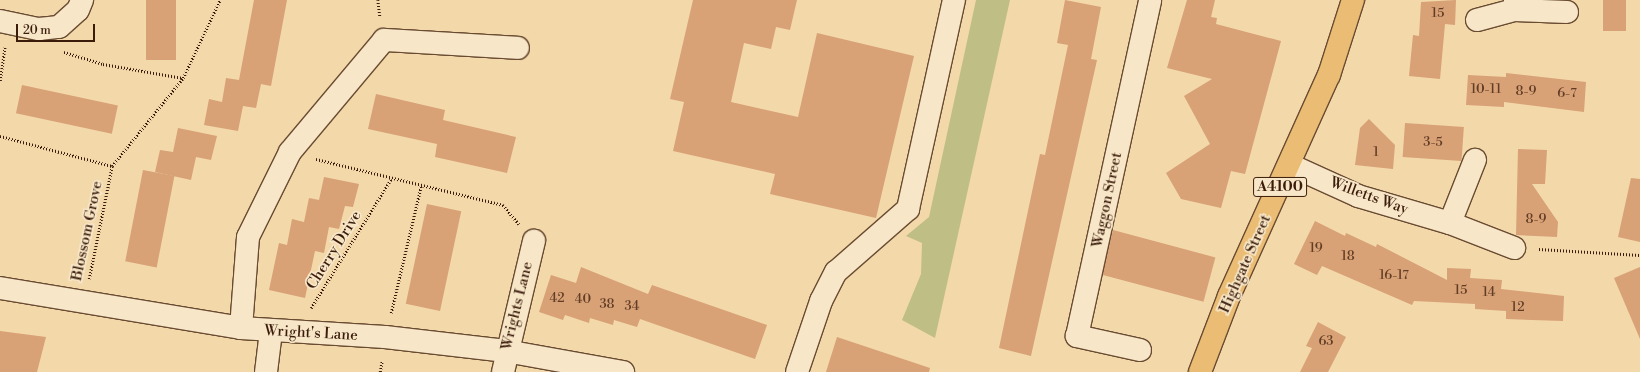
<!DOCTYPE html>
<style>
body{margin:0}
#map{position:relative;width:1640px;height:372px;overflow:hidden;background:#f3d8a9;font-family:"Libre Bodoni",serif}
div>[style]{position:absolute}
.green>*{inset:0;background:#bfbe85}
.building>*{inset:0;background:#d8a176;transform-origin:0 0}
.path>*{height:2.5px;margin-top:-1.25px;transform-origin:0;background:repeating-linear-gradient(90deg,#3b1c0b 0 1px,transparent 0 3px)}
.roads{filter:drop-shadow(1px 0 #694b32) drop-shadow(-1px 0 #694b32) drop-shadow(0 1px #694b32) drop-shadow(0 -1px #694b32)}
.minor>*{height:22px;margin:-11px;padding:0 11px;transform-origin:11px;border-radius:11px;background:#f7e6c7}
.major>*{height:22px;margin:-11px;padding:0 11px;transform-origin:11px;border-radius:11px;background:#eabc74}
span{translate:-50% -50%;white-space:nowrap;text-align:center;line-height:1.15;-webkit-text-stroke:3.5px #f7e6c7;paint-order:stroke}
.number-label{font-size:13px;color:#623d26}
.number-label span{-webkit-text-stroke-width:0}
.shield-label span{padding:1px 3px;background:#f7e6c7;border:1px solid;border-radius:3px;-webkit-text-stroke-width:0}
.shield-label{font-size:14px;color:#3b1c0b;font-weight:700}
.street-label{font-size:15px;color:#3b1c0b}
.scale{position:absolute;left:16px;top:24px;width:79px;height:18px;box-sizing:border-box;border:2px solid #3b1c0b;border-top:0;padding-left:5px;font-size:12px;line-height:14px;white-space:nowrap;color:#3b1c0b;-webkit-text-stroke:3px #f7e6c7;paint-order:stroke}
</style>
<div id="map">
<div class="green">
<i style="clip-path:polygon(976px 0,1010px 0,935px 338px,902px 320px,921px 274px,922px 243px,906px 236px,929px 217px)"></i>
</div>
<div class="building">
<i style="left:146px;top:0;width:30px;height:60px"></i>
<i style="clip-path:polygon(254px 0,287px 0,271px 86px,261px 84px,256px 108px,243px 106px,238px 131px,204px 125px,209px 99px,222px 102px,226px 78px,239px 80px)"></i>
<i style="clip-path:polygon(693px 0,797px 0,790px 30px,776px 27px,771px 49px,744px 43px,731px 102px,798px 117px,817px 33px,914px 56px,876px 218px,770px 194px,775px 174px,673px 151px,684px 102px,670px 99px)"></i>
<i style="clip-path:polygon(1065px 0,1101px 7px,1091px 59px,1097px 60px,1031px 356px,999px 348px,1040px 154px,1045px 155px,1068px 45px,1057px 43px)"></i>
<i style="clip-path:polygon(1187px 0,1215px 0,1211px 17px,1217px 18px,1216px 24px,1281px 41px,1245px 174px,1231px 171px,1221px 208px,1181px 199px,1166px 173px,1210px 144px,1184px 96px,1212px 79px,1167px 68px)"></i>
<i style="clip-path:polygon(1456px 0,1455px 25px,1445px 24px,1440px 79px,1409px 76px,1413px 35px,1419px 36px,1421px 2px)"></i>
<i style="left:1603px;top:0;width:23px;height:31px"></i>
<i style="clip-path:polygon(1506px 73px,1586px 82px,1584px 112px,1504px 102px,1504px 107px,1466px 105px,1468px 75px,1506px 77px)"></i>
<i style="left:22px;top:85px;width:98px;height:29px;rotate:12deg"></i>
<i style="clip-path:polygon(376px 94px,445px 110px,443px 120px,516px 137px,507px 173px,435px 157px,437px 144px,368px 129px)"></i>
<i style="clip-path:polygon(1369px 119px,1395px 145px,1393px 169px,1355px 165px,1360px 128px)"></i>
<i style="left:1405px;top:123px;width:59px;height:34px;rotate:4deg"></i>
<i style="clip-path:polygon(178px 128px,217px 136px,211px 160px,196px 157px,191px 180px,155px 172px,160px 150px,173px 152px)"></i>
<i style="clip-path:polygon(1518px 149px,1547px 150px,1545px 184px,1532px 184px,1558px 222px,1557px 237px,1516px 235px)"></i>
<i style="left:143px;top:170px;width:32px;height:93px;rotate:11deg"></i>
<i style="clip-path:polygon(324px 177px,359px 184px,353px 207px,345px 206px,339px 229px,329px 227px,324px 253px,315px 251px,305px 298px,269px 290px,279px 243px,287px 245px,292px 219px,304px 222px,309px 198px,319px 200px)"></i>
<i style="clip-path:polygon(1631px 178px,1640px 179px,1640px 242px,1618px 237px)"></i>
<i style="left:427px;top:204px;width:35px;height:102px;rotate:12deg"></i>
<i style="clip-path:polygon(1315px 221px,1345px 236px,1346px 233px,1376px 247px,1377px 244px,1447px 280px,1447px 268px,1471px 269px,1470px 278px,1502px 280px,1501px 289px,1564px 296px,1563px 321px,1506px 319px,1506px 311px,1475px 309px,1475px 304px,1414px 301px,1412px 305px,1322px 266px,1317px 275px,1294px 264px)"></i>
<i style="left:1113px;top:230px;width:106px;height:46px;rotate:15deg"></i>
<i style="clip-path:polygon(581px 267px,648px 294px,652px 285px,767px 325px,755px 359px,640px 319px,637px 327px,614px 320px,613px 325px,590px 318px,589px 323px,565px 315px,563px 320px,539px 312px,551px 275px,576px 283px)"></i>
<i style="clip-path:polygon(1640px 267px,1640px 339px,1614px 278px)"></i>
<i style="clip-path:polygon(1318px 322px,1346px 337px,1328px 372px,1300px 372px,1312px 348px,1306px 346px)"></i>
<i style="clip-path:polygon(0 331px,46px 337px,37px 372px,0 372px)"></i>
<i style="clip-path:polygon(837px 337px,930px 368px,929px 372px,826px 372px)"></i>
</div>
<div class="path">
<i style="left:378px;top:0;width:16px;rotate:83deg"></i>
<i style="left:64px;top:52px;width:41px;rotate:17.1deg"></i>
<i style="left:103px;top:64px;width:81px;rotate:9.9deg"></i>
<i style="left:0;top:81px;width:34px;rotate:-82deg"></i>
<i style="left:0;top:136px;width:116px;rotate:15deg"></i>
<i style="left:316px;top:159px;width:193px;rotate:13.8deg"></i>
<i style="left:503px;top:205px;width:25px;rotate:50deg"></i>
<i style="left:1539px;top:249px;width:101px;rotate:3.4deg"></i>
<i style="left:89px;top:279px;width:115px;rotate:-78.5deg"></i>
<i style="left:112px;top:166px;width:113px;rotate:-51.1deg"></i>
<i style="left:183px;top:78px;width:86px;rotate:-64.6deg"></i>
<i style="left:311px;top:308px;width:152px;rotate:-58.2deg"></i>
<i style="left:391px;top:313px;width:130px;rotate:-76.7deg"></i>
<i style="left:380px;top:372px;width:11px;rotate:-80deg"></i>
</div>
<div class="roads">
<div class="minor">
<i style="left:1515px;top:0;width:10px;rotate:90deg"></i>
<i style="left:1515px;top:10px;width:52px;rotate:2.2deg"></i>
<i style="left:1477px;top:20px;width:39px;rotate:-15deg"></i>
<i style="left:0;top:21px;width:40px;rotate:12deg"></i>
<i style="left:39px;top:29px;width:20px;rotate:-6deg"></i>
<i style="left:59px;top:27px;width:25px;rotate:-42deg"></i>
<i style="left:78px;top:10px;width:11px;rotate:-68deg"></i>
<i style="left:1290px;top:165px;width:75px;rotate:24.5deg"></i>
<i style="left:1358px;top:196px;width:96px;rotate:16.4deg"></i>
<i style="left:1450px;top:223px;width:69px;rotate:21.3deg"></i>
<i style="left:1450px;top:223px;width:68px;rotate:-68.4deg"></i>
<i style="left:0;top:288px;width:244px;rotate:9.4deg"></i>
<i style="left:241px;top:328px;width:144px;rotate:3.6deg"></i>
<i style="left:385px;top:337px;width:122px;rotate:6.6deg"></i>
<i style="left:506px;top:351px;width:119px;rotate:10.2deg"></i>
<i style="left:241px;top:328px;width:91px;rotate:-85.6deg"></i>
<i style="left:248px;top:237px;width:95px;rotate:-63.7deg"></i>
<i style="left:290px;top:152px;width:146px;rotate:-50deg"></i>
<i style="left:384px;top:40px;width:134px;rotate:3.4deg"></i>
<i style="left:1140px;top:350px;width:65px;rotate:-167.5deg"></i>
<i style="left:1077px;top:336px;width:344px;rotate:-77.7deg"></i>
<i style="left:266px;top:372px;width:41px;rotate:-83deg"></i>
<i style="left:503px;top:372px;width:135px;rotate:-76.7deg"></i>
<i style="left:797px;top:372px;width:75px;rotate:-71.3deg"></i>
<i style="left:821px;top:301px;width:33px;rotate:-63deg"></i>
<i style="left:836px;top:272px;width:96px;rotate:-41.2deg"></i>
<i style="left:908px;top:209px;width:214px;rotate:-77.6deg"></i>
</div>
<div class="major">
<i style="left:1200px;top:372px;width:81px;rotate:-69.1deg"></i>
<i style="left:1229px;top:296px;width:243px;rotate:-65.7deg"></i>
<i style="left:1329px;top:75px;width:79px;rotate:-72.3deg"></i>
</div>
</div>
<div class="number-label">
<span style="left:1438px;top:13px">15</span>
<span style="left:1486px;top:89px">10-11</span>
<span style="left:1526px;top:91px">8-9</span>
<span style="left:1567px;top:93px">6-7</span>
<span style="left:1433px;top:142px">3-5</span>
<span style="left:1376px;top:152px">1</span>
<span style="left:1536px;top:219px">8-9</span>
<span style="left:1316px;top:248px">19</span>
<span style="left:1348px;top:256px">18</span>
<span style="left:1394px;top:275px">16-17</span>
<span style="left:1461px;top:290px">15</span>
<span style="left:1489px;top:292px">14</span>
<span style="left:557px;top:298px">42</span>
<span style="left:583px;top:299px">40</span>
<span style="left:607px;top:304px">38</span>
<span style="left:632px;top:306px">34</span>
<span style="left:1518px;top:307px">12</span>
<span style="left:1326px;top:341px">63</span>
</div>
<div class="shield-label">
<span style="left:1280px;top:187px">A4100</span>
</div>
<div class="street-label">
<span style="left:1369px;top:196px;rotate:20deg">Willetts Way</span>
<span style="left:1107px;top:200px;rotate:-78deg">Waggon Street</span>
<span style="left:87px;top:231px;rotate:-78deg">Blossom Grove</span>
<span style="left:334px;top:250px;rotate:-58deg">Cherry Drive</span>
<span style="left:1245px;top:264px;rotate:-66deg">Highgate Street</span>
<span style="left:517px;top:306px;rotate:-76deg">Wrights Lane</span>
<span style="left:311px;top:333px;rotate:3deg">Wright's Lane</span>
</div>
<div class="scale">20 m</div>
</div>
